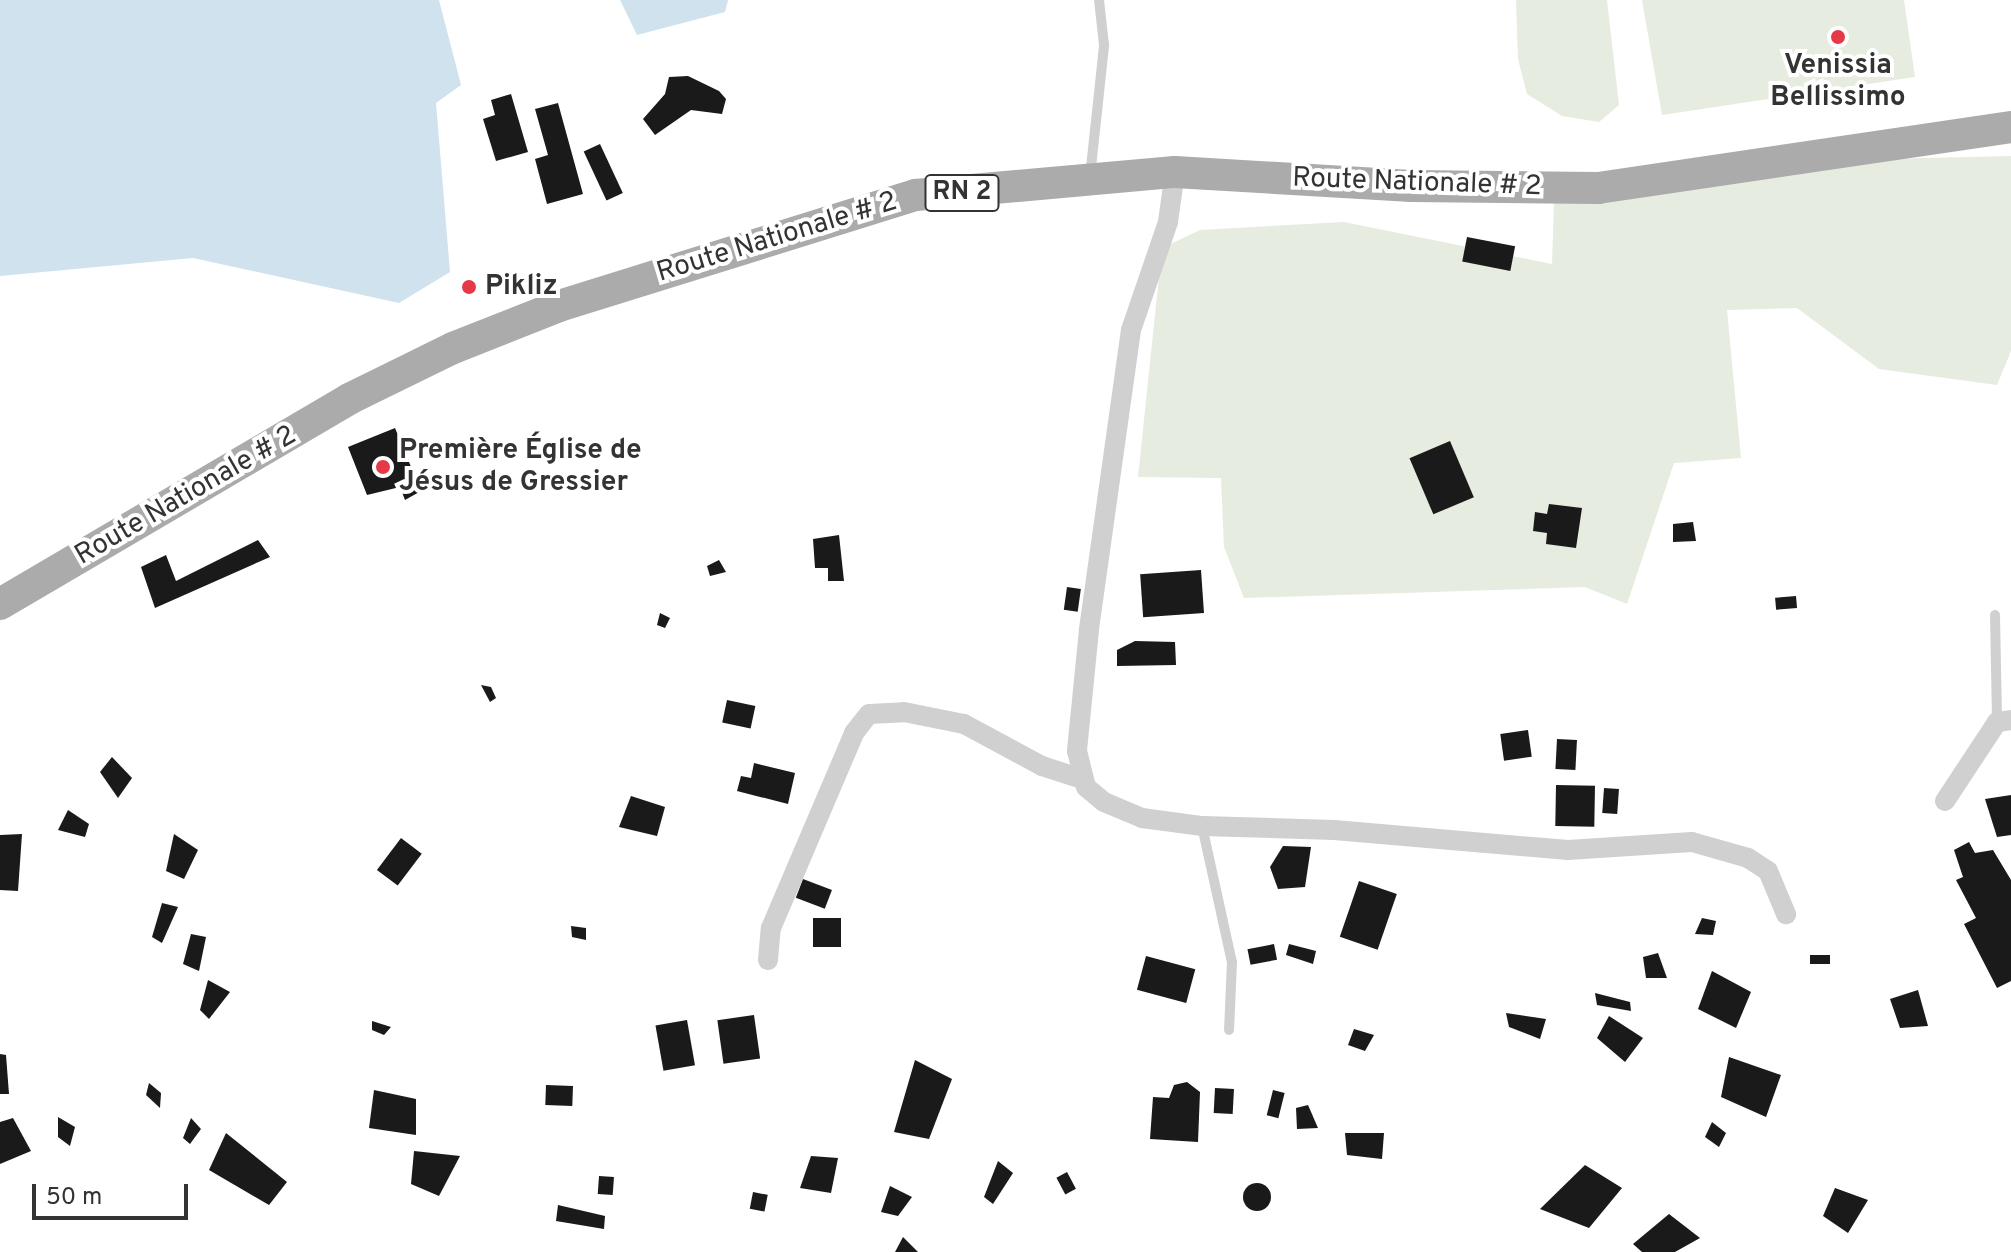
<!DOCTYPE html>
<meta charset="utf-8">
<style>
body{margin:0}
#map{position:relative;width:2011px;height:1252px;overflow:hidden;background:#fff;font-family:Overpass,sans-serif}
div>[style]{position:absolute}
.green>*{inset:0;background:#e6ecdf}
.water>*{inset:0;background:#cfe2ee}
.building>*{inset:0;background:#1a1a1a;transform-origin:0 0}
.round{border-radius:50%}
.lane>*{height:10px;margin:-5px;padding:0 5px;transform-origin:5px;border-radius:5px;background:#d0d0d0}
.street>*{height:20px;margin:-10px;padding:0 10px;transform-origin:10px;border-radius:10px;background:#d0d0d0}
.primary>*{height:32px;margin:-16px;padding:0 16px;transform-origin:16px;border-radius:16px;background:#ababab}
.dots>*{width:22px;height:22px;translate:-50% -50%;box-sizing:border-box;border:4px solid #fff;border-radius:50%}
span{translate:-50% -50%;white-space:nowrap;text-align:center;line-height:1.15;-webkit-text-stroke:8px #fff;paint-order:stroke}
.shield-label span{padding:2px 6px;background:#fff;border:2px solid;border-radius:6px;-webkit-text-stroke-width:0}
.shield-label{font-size:26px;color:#333;font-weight:700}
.poi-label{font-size:28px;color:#333;font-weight:700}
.left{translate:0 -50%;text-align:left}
.street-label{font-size:28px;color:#333}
.scale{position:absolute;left:32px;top:1184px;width:156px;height:36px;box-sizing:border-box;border:4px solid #333;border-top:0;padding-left:10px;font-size:24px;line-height:28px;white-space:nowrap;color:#333;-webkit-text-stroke:6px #fff;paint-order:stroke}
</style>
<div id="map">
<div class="green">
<i style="clip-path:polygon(1516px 0,1607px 0,1619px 105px,1599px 122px,1562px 116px,1527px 94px,1518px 59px)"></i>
<i style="clip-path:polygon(1642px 0,1904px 0,1915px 77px,1662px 115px)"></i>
<i style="clip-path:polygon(2011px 156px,2011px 351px,1997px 385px,1879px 369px,1797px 308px,1727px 310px,1741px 458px,1674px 463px,1627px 604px,1585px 587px,1244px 598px,1224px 547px,1221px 478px,1138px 477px,1162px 248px,1200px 230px,1344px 222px,1552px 264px,1554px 202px,1886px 159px)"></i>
</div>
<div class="water">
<i style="clip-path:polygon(0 0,439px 0,461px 85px,436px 103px,450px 272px,399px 303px,193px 258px,0 276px)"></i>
<i style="clip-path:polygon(620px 0,728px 0,725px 12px,637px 35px)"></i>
</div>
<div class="building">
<i style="clip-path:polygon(688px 76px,719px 91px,726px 99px,722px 114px,691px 110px,655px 135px,643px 119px,665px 94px,669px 77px)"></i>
<i style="clip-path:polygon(511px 94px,528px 152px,496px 161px,483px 119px,495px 115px,491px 100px)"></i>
<i style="clip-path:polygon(558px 103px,583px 194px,547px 204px,535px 159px,548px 155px,535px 109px)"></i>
<i style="left:600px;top:144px;width:54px;height:18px;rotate:65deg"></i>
<i style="left:1467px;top:237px;width:49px;height:25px;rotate:11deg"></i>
<i style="clip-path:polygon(395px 428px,421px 491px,405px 500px,400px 487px,367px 495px,348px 447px)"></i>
<i style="left:1450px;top:441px;width:61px;height:44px;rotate:67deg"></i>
<i style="clip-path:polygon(1549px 504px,1582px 508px,1576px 548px,1546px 544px,1547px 533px,1533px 531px,1535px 512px,1547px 514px)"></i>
<i style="clip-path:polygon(1693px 522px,1696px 541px,1673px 542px,1673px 524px)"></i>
<i style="clip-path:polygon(839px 535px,844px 581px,828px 581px,828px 568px,815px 568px,813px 539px)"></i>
<i style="clip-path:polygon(258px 540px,270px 557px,155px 608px,141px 567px,166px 555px,176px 581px)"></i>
<i style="clip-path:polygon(719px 560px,726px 572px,710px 576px,707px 566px)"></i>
<i style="left:1201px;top:570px;width:43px;height:61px;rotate:86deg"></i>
<i style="left:1067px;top:587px;width:14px;height:23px;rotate:8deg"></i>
<i style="left:1796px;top:596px;width:12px;height:21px;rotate:85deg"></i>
<i style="clip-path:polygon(660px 613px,670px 618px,665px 628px,657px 625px)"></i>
<i style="clip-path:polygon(1135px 641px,1175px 642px,1176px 665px,1117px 666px,1117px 650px)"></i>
<i style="clip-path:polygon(481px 685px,491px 687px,496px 698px,490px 702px)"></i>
<i style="left:727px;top:700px;width:29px;height:23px;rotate:12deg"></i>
<i style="left:1528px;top:730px;width:27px;height:28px;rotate:82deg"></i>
<i style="left:1557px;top:739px;width:20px;height:30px;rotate:3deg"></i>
<i style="clip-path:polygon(112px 757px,132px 778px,118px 798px,100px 772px)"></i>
<i style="clip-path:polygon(754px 763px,795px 773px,788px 804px,737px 791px,741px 776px,751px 778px)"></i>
<i style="left:1556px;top:785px;width:39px;height:41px;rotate:1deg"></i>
<i style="left:1604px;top:788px;width:15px;height:25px;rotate:4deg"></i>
<i style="clip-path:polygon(2011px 795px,2011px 835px,1997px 837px,1985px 799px)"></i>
<i style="clip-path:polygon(631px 796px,665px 807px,657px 836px,619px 827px)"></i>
<i style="clip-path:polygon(68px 810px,89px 824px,85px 837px,58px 830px)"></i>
<i style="clip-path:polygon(22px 834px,18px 891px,0 890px,0 835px)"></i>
<i style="clip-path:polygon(174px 834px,198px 850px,184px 879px,166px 871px)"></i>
<i style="left:401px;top:838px;width:26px;height:40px;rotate:37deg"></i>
<i style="clip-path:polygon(1969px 842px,1975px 853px,1993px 850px,2011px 880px,2011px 981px,1997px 988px,1964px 924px,1976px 918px,1956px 880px,1963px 877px,1954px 850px)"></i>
<i style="clip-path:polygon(1283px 846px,1311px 847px,1305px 887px,1278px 889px,1270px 867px)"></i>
<i style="left:803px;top:879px;width:31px;height:20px;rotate:21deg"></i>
<i style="left:1359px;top:881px;width:40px;height:59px;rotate:19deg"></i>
<i style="clip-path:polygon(162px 903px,178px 907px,162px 943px,152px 937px)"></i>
<i style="left:841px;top:918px;width:29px;height:28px;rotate:90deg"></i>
<i style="clip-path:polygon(1702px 918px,1716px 921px,1713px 935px,1695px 934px)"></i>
<i style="clip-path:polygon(571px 926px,586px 928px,586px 940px,572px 937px)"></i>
<i style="clip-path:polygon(191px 934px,206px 937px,199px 971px,183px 964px)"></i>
<i style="left:1274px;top:944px;width:16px;height:27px;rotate:79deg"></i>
<i style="clip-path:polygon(1289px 944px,1316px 951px,1313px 964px,1286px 955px)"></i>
<i style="clip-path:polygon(1658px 953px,1667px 978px,1646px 978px,1643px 957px)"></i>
<i style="left:1830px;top:955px;width:9px;height:20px;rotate:90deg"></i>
<i style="left:1146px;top:956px;width:51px;height:35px;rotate:15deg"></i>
<i style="clip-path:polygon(1712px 971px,1751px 992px,1736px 1028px,1698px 1009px)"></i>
<i style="clip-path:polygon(208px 980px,230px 992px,209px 1019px,200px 1010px)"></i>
<i style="clip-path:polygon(1918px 990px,1928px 1026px,1900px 1028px,1890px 999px)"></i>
<i style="clip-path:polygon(1595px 993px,1630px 1002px,1631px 1011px,1597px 1005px)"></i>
<i style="clip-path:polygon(1506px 1013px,1546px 1019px,1540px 1039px,1509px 1027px)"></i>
<i style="left:754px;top:1015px;width:44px;height:37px;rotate:82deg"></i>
<i style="clip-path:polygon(1609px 1016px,1643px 1038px,1625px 1062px,1597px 1038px)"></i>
<i style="left:687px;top:1020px;width:46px;height:32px;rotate:80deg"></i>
<i style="clip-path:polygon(372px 1021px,391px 1027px,384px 1035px,372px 1030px)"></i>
<i style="clip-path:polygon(1354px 1029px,1374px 1035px,1365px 1051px,1348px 1045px)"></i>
<i style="clip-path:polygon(0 1054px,6px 1055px,9px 1094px,0 1094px)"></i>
<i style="clip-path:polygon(1729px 1057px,1781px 1075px,1766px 1117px,1721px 1097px)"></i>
<i style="clip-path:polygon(915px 1060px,952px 1079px,929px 1139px,894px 1132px)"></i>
<i style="clip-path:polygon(1187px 1082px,1200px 1092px,1198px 1142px,1150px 1139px,1153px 1097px,1169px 1098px,1174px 1085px)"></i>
<i style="clip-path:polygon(149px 1083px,161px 1093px,160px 1108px,146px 1095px)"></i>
<i style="left:546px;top:1085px;width:27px;height:20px;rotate:2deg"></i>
<i style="left:1215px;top:1088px;width:19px;height:25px;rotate:3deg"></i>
<i style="clip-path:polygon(374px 1090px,416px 1099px,416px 1135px,369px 1128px)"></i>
<i style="left:1273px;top:1090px;width:12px;height:26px;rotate:14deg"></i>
<i style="clip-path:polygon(1308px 1105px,1318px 1128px,1297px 1129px,1296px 1108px)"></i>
<i style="clip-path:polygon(58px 1117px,75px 1127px,70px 1146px,58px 1137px)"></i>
<i style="clip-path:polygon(13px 1118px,31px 1151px,0 1164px,0 1122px)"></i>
<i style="clip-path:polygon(191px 1118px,201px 1129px,190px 1144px,183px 1138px)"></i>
<i style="clip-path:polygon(1712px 1122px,1726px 1133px,1719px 1147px,1705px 1137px)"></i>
<i style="clip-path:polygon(226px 1133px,287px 1182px,269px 1205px,209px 1170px)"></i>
<i style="clip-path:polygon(1345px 1133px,1384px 1133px,1382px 1159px,1347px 1155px)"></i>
<i style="clip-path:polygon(414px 1151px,460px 1156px,439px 1196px,411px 1184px)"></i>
<i style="clip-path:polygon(811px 1156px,838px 1158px,831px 1193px,800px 1188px)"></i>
<i style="clip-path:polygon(998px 1161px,1013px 1173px,993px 1204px,984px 1197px)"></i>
<i style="clip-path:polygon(1585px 1165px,1622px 1188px,1589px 1228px,1540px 1209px)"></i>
<i style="left:1067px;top:1172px;width:19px;height:12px;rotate:62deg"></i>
<i style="left:599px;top:1176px;width:15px;height:18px;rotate:4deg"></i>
<i class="round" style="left:1243px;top:1183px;width:28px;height:28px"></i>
<i style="clip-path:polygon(890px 1186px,912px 1197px,898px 1216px,881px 1212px)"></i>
<i style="clip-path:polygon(1835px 1188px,1868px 1200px,1848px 1233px,1823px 1216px)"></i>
<i style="left:753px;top:1192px;width:15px;height:17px;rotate:11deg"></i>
<i style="clip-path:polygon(558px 1205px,605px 1216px,604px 1229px,556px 1221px)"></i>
<i style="clip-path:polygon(1669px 1214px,1700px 1238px,1675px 1252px,1642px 1252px,1633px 1244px)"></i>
<i style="clip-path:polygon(903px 1237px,918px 1252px,895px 1252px)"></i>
</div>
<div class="lane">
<i style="left:1090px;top:177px;width:133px;rotate:-83.9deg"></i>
<i style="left:1104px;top:45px;width:45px;rotate:-96.3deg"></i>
<i style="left:1995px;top:615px;width:107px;rotate:88.9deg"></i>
<i style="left:1202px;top:826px;width:139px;rotate:77.6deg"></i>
<i style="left:1232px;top:962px;width:68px;rotate:92.5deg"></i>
</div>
<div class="street">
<i style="left:1175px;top:172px;width:50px;rotate:98deg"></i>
<i style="left:1168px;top:222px;width:114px;rotate:108.9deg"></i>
<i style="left:1131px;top:330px;width:303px;rotate:98deg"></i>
<i style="left:1089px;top:630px;width:122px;rotate:95.7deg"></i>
<i style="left:1077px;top:751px;width:37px;rotate:76deg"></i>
<i style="left:1086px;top:787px;width:23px;rotate:40deg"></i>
<i style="left:1104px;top:802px;width:41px;rotate:22.8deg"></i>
<i style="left:1142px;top:818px;width:61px;rotate:7.6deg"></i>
<i style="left:1202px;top:826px;width:132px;rotate:1.7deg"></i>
<i style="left:1334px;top:830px;width:235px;rotate:4.9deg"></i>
<i style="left:1568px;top:850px;width:124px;rotate:-3.7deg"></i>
<i style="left:1692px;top:842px;width:58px;rotate:15.9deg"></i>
<i style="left:1748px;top:858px;width:24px;rotate:33deg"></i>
<i style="left:1768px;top:871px;width:47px;rotate:67.3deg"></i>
<i style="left:1945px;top:801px;width:95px;rotate:-56.6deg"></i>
<i style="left:1997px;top:722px;width:14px;rotate:-8deg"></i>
<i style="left:768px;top:960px;width:32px;rotate:-85deg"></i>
<i style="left:771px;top:928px;width:212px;rotate:-66.9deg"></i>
<i style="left:854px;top:733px;width:24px;rotate:-52deg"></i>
<i style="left:869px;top:714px;width:35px;rotate:-3deg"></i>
<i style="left:904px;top:712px;width:61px;rotate:11.3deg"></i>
<i style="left:964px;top:724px;width:89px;rotate:28.3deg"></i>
<i style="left:1042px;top:766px;width:42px;rotate:18deg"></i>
</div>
<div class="primary">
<i style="left:0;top:604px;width:405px;rotate:-30.4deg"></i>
<i style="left:349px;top:399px;width:116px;rotate:-26.1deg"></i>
<i style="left:453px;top:348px;width:114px;rotate:-21.6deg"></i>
<i style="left:559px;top:306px;width:374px;rotate:-17.3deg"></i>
<i style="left:916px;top:195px;width:260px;rotate:-5.1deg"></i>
<i style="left:1175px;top:172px;width:237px;rotate:3.4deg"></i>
<i style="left:1412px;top:186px;width:186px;rotate:0.6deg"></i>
<i style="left:1598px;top:188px;width:417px;rotate:-8.4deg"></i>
</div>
<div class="dots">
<i style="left:1838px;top:37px;background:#e63946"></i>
<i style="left:469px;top:287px;background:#e63946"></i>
<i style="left:383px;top:467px;background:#e63946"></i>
</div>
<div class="shield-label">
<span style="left:962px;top:193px">RN 2</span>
</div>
<div class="poi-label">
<span style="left:1838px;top:82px">Venissia<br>Bellissimo</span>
<span class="left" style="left:485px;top:287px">Pikliz</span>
<span class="left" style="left:399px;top:467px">Première Église de<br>Jésus de Gressier</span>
</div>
<div class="street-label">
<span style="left:1417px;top:183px;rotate:2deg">Route Nationale # 2</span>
<span style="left:777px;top:238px;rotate:-17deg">Route Nationale # 2</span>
<span style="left:186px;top:496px;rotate:-30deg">Route Nationale # 2</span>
</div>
<div class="scale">50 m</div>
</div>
